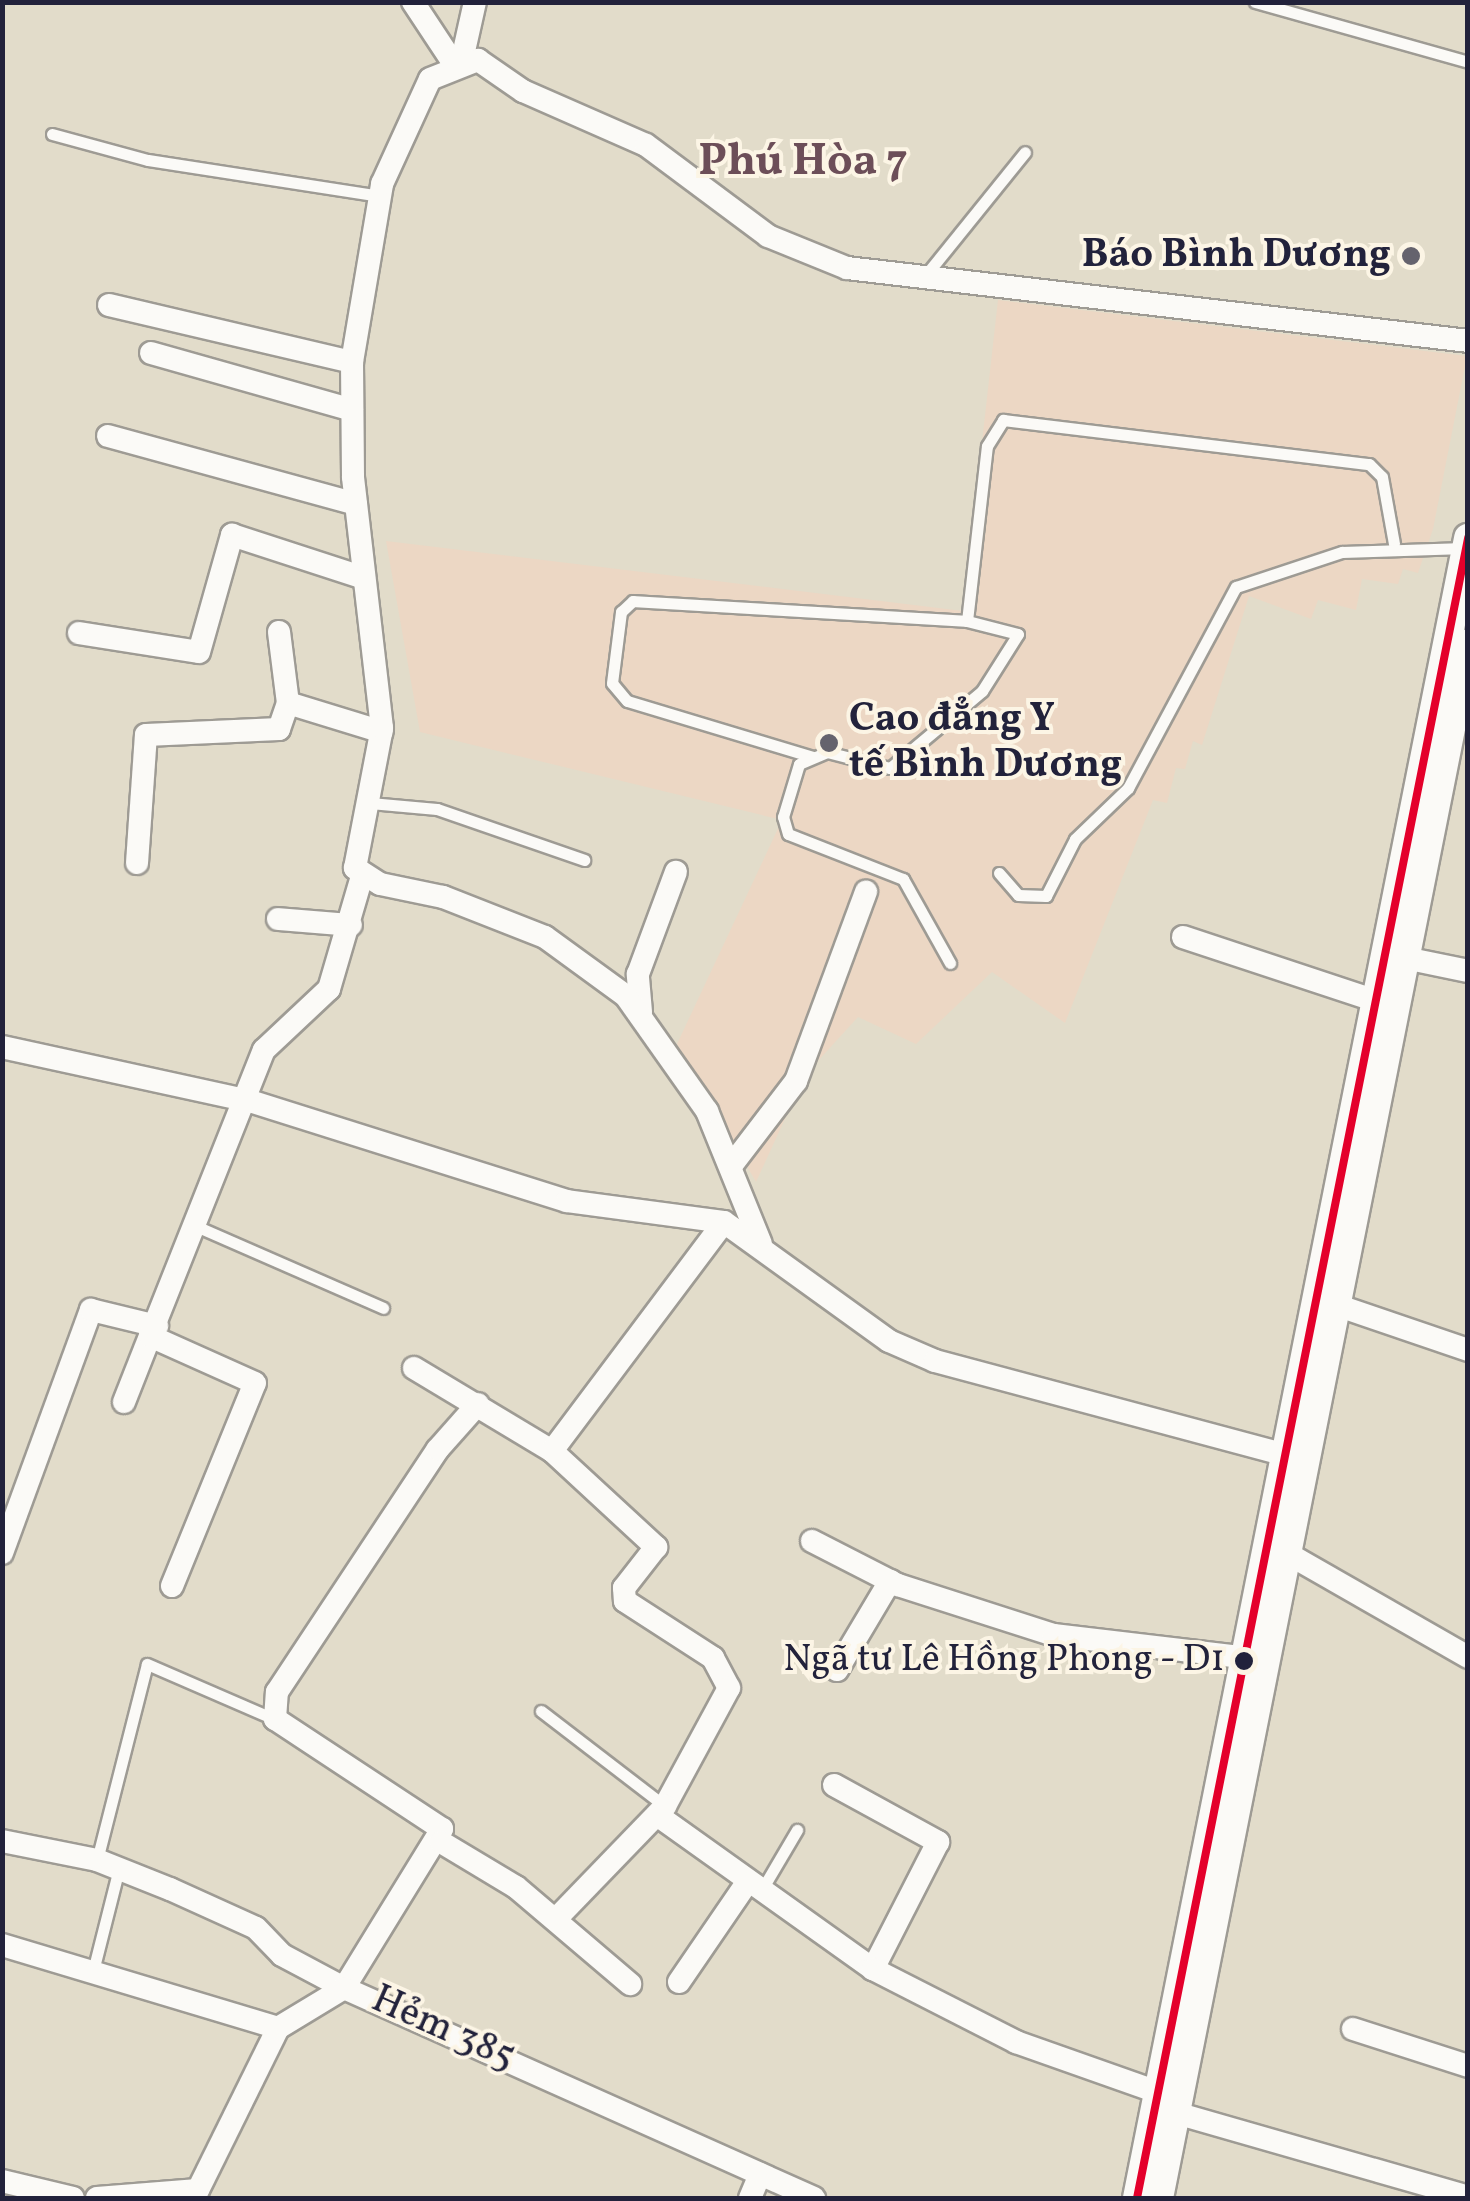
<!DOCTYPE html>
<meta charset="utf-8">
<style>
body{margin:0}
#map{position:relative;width:1470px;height:2201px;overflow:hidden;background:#e2dcca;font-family:Vollkorn,serif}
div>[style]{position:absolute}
.built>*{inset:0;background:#ecd7c4}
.roads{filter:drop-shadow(2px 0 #9e9b94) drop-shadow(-2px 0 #9e9b94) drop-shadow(0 2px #9e9b94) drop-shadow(0 -2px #9e9b94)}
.service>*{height:11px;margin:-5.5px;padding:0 5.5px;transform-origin:5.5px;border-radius:5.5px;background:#fbfaf7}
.minor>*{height:22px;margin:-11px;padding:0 11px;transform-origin:11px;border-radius:11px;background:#fbfaf7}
.tertiary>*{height:28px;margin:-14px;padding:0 14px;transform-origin:14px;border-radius:14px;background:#fbfaf7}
.bus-1>*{height:8px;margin:-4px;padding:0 4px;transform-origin:4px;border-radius:4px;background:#e4002b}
.dots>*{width:28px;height:28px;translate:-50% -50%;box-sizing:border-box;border:5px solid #fcf5e5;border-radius:50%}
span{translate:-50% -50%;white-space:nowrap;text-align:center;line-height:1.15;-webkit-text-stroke:8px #fcf5e5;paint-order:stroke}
.bus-label{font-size:38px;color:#22223b}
.right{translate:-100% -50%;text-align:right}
.poi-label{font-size:40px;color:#22223b;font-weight:700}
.left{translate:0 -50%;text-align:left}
.street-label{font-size:40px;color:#22223b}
.quarter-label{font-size:45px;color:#6c4e58;font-weight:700}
.frame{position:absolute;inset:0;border:5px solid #22223b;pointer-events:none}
</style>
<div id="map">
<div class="built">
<i style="clip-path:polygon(998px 300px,1467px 356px,1433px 529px,1418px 573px,1403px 569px,1398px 584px,1362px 579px,1356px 610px,1318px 600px,1311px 619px,1249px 596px,1202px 745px,1193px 741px,1185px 769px,1176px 768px,1167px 803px,1153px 800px,1065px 1023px,992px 972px,916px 1044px,858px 1017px,805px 1075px,756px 1182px,677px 1044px,782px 820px,420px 732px,386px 541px,963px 611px)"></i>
</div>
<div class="roads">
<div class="service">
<i style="left:1255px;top:2px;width:221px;rotate:15.7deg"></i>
<i style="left:52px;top:134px;width:99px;rotate:15.2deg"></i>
<i style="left:148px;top:160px;width:235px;rotate:8.8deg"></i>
<i style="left:925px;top:276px;width:159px;rotate:-51.1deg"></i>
<i style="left:813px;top:757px;width:194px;rotate:-163.2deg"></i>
<i style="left:627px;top:701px;width:23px;rotate:-130deg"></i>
<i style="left:612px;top:683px;width:72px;rotate:-82.8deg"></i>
<i style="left:621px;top:612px;width:16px;rotate:-43deg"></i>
<i style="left:633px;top:601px;width:335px;rotate:3.4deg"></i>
<i style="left:967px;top:621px;width:176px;rotate:-83.5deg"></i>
<i style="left:987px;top:446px;width:31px;rotate:-58deg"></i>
<i style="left:1003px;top:420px;width:369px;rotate:6.9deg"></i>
<i style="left:1369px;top:464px;width:18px;rotate:45deg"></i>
<i style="left:1382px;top:477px;width:68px;rotate:79.8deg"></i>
<i style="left:370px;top:803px;width:67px;rotate:5.1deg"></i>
<i style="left:437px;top:809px;width:156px;rotate:19.1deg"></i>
<i style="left:999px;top:873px;width:29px;rotate:49deg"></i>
<i style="left:1018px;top:895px;width:28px;rotate:2deg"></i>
<i style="left:1046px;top:896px;width:64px;rotate:-63deg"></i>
<i style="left:1075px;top:839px;width:74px;rotate:-43.9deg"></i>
<i style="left:1128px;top:788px;width:228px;rotate:-61.8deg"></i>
<i style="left:1236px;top:587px;width:112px;rotate:-18.3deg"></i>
<i style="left:1342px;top:552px;width:123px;rotate:-1.9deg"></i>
<i style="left:950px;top:963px;width:96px;rotate:-119.2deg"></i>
<i style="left:903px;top:879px;width:123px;rotate:-158.6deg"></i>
<i style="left:788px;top:834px;width:18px;rotate:-106deg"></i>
<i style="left:783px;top:817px;width:55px;rotate:-73.2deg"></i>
<i style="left:799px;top:764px;width:30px;rotate:-23deg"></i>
<i style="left:827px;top:752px;width:65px;rotate:14.3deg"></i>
<i style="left:890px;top:768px;width:120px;rotate:-39.9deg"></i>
<i style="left:982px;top:691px;width:67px;rotate:-57.7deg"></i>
<i style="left:1018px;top:634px;width:53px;rotate:-165.7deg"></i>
<i style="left:198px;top:1227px;width:202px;rotate:23.6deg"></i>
<i style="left:541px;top:1711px;width:156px;rotate:37.5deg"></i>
<i style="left:97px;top:1860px;width:202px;rotate:-75.7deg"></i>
<i style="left:147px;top:1664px;width:138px;rotate:23.4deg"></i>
<i style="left:761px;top:1891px;width:71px;rotate:-59.5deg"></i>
<i style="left:92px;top:1975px;width:110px;rotate:-75.8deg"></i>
</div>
<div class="minor">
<i style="left:413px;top:2px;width:74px;rotate:56.5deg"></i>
<i style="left:462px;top:60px;width:59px;rotate:-77.4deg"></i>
<i style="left:109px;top:305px;width:250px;rotate:13.2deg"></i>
<i style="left:151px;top:353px;width:209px;rotate:15.8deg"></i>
<i style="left:108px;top:436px;width:257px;rotate:15.3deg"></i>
<i style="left:279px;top:632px;width:72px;rotate:82.8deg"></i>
<i style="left:288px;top:703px;width:98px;rotate:17.1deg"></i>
<i style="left:79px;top:633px;width:121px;rotate:9deg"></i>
<i style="left:199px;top:652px;width:122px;rotate:-74.2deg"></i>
<i style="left:232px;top:535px;width:139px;rotate:18deg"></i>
<i style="left:137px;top:863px;width:128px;rotate:-86deg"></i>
<i style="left:146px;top:735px;width:133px;rotate:-2.6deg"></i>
<i style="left:279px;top:729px;width:28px;rotate:-71deg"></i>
<i style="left:278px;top:919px;width:73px;rotate:4.7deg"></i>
<i style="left:1183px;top:937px;width:197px;rotate:18.3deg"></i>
<i style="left:1400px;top:957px;width:69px;rotate:11.6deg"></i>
<i style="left:641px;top:1012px;width:38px;rotate:-95deg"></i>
<i style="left:638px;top:974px;width:109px;rotate:-69.6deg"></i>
<i style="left:2px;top:1047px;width:254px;rotate:12.3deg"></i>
<i style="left:250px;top:1101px;width:332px;rotate:17.5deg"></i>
<i style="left:567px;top:1201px;width:158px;rotate:7.6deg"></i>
<i style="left:724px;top:1222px;width:203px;rotate:35.8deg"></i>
<i style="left:889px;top:1341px;width:50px;rotate:23.5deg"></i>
<i style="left:935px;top:1361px;width:378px;rotate:15deg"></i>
<i style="left:731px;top:1166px;width:107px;rotate:-52.6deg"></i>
<i style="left:796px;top:1081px;width:202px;rotate:-69.7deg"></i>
<i style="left:761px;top:1244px;width:144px;rotate:-112.1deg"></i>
<i style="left:707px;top:1111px;width:141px;rotate:-125.2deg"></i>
<i style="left:626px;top:996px;width:100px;rotate:-143.9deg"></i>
<i style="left:545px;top:937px;width:110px;rotate:-158.6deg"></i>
<i style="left:443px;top:897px;width:64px;rotate:-168.3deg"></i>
<i style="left:380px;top:884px;width:30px;rotate:-147deg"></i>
<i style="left:355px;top:868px;width:143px;rotate:-79.1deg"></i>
<i style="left:382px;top:728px;width:253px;rotate:-96.6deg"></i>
<i style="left:353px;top:477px;width:115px;rotate:-90.5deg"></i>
<i style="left:352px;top:362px;width:181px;rotate:-80.4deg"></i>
<i style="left:382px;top:184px;width:115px;rotate:-65.4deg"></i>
<i style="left:430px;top:79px;width:52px;rotate:-21.6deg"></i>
<i style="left:478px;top:60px;width:55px;rotate:34.6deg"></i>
<i style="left:523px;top:91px;width:134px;rotate:23.7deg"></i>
<i style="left:646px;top:145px;width:152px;rotate:36.7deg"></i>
<i style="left:768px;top:236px;width:85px;rotate:22.1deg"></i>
<i style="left:847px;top:268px;width:625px;rotate:6.7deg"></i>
<i style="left:1333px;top:1304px;width:143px;rotate:18.8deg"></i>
<i style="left:414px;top:1368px;width:161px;rotate:31deg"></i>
<i style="left:552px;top:1451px;width:286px;rotate:-53.1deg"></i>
<i style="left:124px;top:1402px;width:71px;rotate:-68.5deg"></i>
<i style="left:552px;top:1451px;width:142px;rotate:42.7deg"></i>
<i style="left:656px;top:1547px;width:52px;rotate:128deg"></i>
<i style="left:624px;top:1588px;width:13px;rotate:86deg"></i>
<i style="left:625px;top:1601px;width:105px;rotate:32.9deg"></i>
<i style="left:713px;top:1658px;width:34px;rotate:62deg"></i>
<i style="left:729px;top:1688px;width:134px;rotate:118.5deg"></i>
<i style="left:665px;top:1806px;width:157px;rotate:134deg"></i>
<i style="left:812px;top:1541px;width:97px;rotate:27.1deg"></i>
<i style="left:898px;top:1585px;width:164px;rotate:17.8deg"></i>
<i style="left:1054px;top:1635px;width:189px;rotate:6.7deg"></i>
<i style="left:1276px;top:1547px;width:221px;rotate:29.8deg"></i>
<i style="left:2px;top:1553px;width:259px;rotate:-69.9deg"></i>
<i style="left:91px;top:1310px;width:68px;rotate:13.6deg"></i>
<i style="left:172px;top:1586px;width:219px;rotate:-67.8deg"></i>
<i style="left:255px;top:1383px;width:115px;rotate:-155.9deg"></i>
<i style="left:150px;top:1336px;width:308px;rotate:-68.3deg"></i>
<i style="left:264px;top:1050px;width:89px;rotate:-43.2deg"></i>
<i style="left:329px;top:989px;width:118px;rotate:-73.7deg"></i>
<i style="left:837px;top:1670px;width:104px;rotate:-59.2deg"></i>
<i style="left:834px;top:1785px;width:119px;rotate:28.7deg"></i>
<i style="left:938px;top:1842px;width:143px;rotate:117.1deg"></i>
<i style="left:657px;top:1815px;width:265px;rotate:35.5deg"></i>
<i style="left:873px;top:1969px;width:161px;rotate:27deg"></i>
<i style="left:1016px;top:2042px;width:150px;rotate:19.5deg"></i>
<i style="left:2px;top:1841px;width:97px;rotate:11.3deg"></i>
<i style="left:97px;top:1860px;width:79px;rotate:21.7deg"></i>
<i style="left:170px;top:1889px;width:94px;rotate:24.4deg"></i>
<i style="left:256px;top:1928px;width:37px;rotate:46deg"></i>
<i style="left:282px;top:1955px;width:70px;rotate:28deg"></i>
<i style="left:344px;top:1988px;width:187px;rotate:-58.4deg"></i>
<i style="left:442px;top:1829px;width:200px;rotate:-146.6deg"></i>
<i style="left:275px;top:1719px;width:27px;rotate:-86deg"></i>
<i style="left:277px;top:1692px;width:291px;rotate:-56.5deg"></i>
<i style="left:438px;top:1449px;width:60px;rotate:-48.4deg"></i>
<i style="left:441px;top:1842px;width:87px;rotate:31deg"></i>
<i style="left:516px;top:1887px;width:150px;rotate:40.4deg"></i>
<i style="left:2px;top:1945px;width:288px;rotate:16.7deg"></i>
<i style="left:679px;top:1982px;width:119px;rotate:-55.6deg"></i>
<i style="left:1353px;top:2029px;width:121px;rotate:17.8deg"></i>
<i style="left:1176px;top:2113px;width:304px;rotate:16deg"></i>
<i style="left:2px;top:2181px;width:73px;rotate:13.5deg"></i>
<i style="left:97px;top:2198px;width:101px;rotate:-4.5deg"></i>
<i style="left:198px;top:2190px;width:181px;rotate:-63.7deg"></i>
<i style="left:278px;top:2028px;width:77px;rotate:-31.2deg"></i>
<i style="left:344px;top:1988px;width:515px;rotate:24.08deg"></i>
<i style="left:750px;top:2198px;width:26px;rotate:-67deg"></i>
</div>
<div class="tertiary">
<i style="left:1137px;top:2198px;width:1693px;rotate:-78.72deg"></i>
<i style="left:1159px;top:2198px;width:1585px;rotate:-78.76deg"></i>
</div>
</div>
<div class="bus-1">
<i style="left:1137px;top:2198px;width:1693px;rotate:-78.72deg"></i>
</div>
<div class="dots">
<i style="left:1411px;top:256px;background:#65636d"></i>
<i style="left:829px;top:743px;background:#65636d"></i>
<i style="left:1244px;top:1661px;background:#22223b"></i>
</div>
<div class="bus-label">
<span class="right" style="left:1225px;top:1661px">Ngã tư Lê Hồng Phong - D1</span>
</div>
<div class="poi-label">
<span class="right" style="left:1391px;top:256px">Báo Bình Dương</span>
<span class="left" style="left:849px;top:743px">Cao đẳng Y<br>tế Bình Dương</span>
</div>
<div class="street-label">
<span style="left:443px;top:2029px;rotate:24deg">Hẻm 385</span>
</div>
<div class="quarter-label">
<span style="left:803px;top:163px">Phú Hòa 7</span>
</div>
<div class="frame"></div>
</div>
